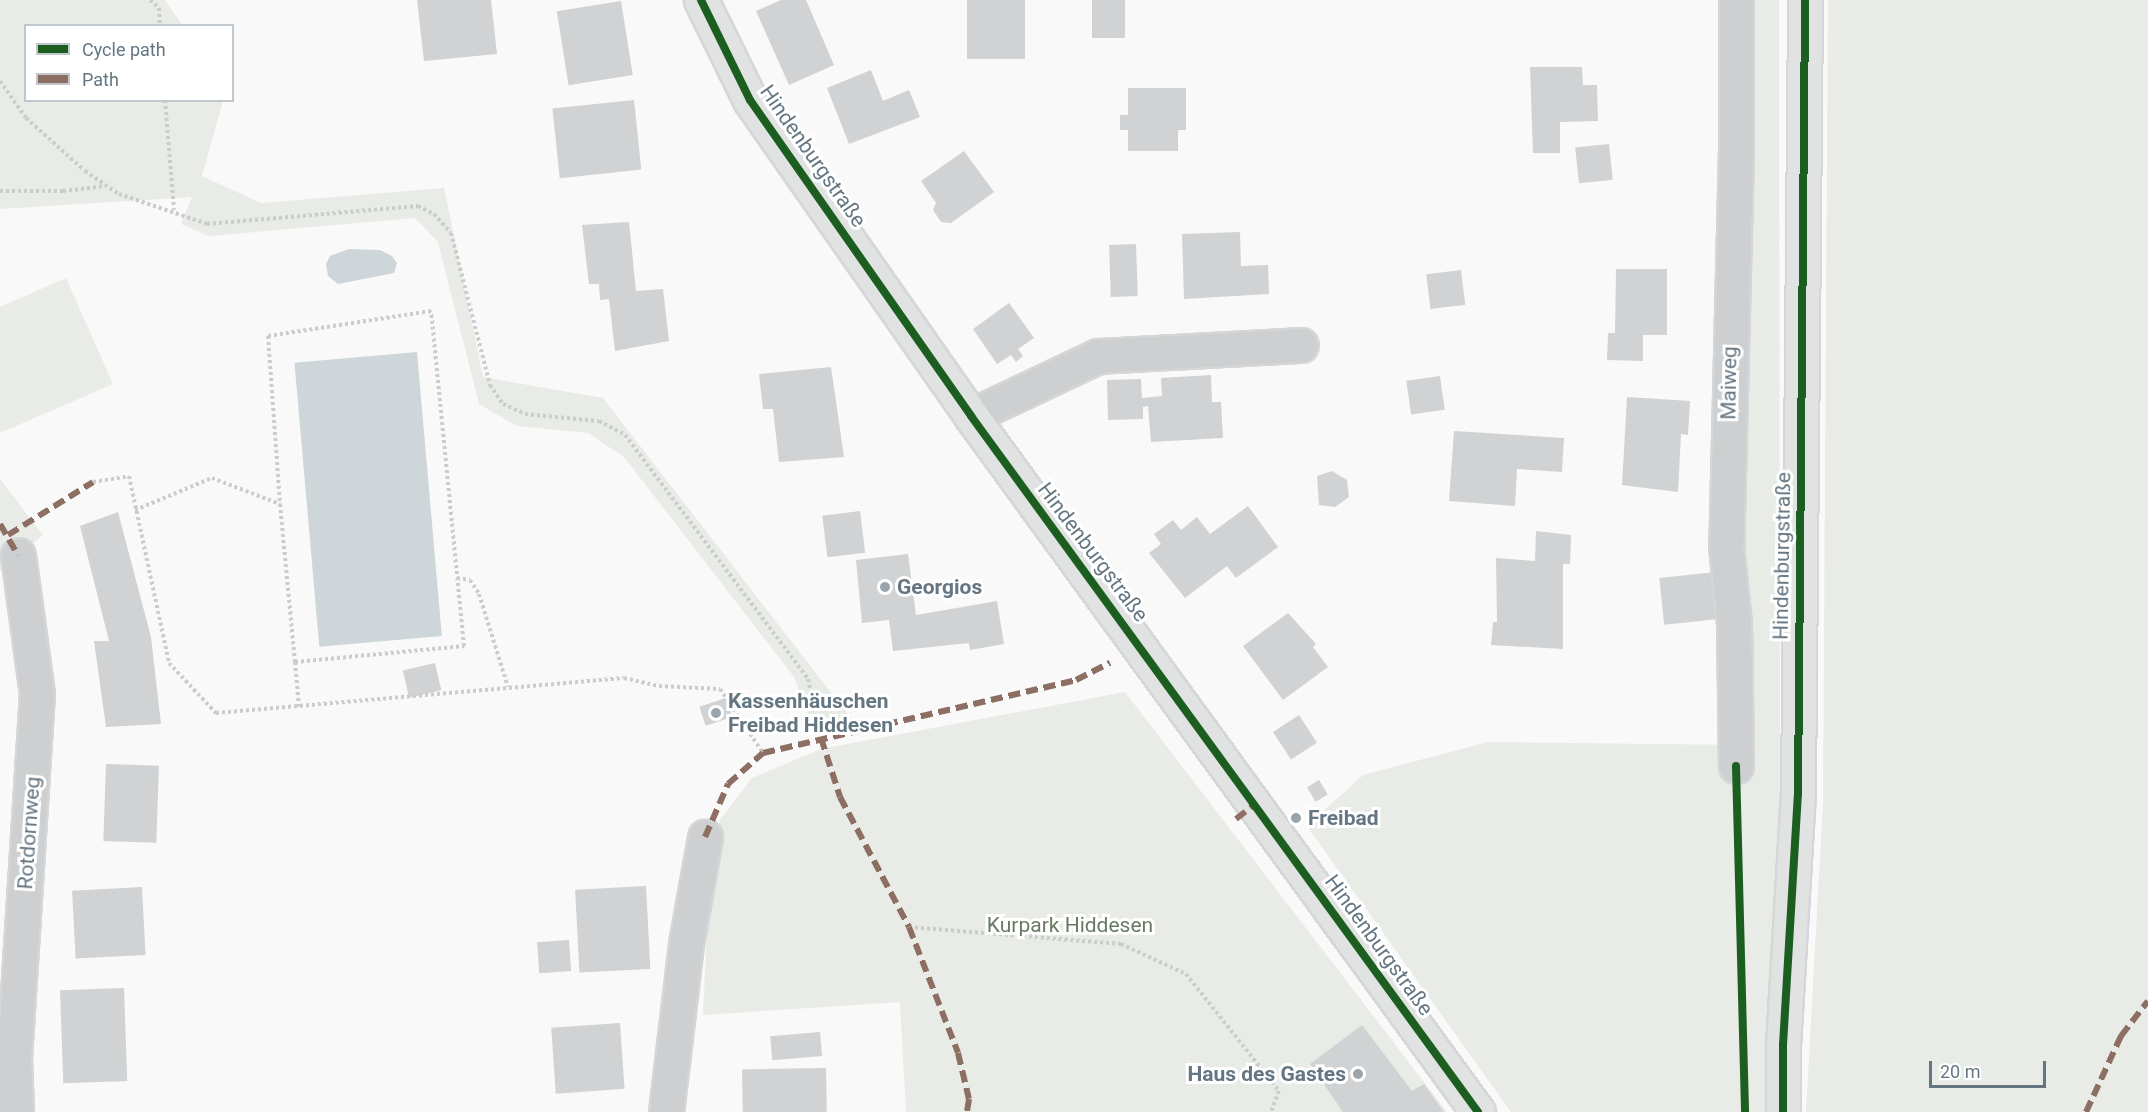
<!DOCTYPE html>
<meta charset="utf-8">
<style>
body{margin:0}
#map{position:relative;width:2148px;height:1112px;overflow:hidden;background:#f9f9f9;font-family:Roboto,sans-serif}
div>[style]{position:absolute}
.green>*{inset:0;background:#e8ebe6}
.water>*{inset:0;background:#ced6d9;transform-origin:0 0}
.building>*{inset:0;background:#d0d2d3;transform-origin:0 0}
.path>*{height:4px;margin-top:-2px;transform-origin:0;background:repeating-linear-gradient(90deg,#cbcccd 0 3px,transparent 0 6px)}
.roads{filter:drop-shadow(2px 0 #d5d6d7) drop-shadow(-2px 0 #d5d6d7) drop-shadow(0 2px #d5d6d7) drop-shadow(0 -2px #d5d6d7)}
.minor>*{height:33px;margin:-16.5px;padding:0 16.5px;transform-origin:16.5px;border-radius:16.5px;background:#cecfd0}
.major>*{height:33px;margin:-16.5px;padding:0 16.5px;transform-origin:16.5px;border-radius:16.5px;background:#e1e2e2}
.quiet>*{height:6px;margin-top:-3px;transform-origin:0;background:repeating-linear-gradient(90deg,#8d6e63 0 12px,transparent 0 18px)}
.cycleway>*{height:8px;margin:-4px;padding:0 4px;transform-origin:4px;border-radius:4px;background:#1b5e20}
.dots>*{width:16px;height:16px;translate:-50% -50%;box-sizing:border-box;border:3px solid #fff;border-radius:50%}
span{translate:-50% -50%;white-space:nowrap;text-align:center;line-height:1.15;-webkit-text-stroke:6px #fff;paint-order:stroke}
.street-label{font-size:21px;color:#657683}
.poi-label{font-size:21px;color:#657683;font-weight:700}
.left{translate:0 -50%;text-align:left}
.right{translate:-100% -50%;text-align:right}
.park-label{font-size:21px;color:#687a64}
.legend{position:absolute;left:24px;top:24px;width:210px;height:78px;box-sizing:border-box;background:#fff;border:2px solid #c1c8cd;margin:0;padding:8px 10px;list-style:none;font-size:18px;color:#657683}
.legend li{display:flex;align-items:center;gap:12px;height:30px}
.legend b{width:30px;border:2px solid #c1c8cd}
.scale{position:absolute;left:1929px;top:1061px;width:117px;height:27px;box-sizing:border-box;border:3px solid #657683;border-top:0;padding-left:8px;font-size:18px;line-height:21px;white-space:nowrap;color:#657683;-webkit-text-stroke:4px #fff;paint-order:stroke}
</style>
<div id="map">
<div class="green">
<i style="clip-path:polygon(0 0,165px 0,182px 25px,26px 26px,26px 100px,223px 101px,202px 176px,261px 203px,444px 188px,483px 377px,603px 398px,853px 721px,810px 718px,794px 677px,624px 457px,588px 433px,517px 426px,479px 404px,438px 242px,415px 218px,209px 236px,181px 224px,192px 197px,0 209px)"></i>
<i style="clip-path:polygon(1747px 0,1779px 0,1780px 793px,1765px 1112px,1511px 1112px,1307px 826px,1363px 775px,1488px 742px,1747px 745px,1738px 555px)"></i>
<i style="clip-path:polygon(1828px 0,2148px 0,2148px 1112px,1806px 1112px,1823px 803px)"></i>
<i style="clip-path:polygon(66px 278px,113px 384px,0 433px,0 307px)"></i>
<i style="clip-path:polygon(0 479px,43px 535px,0 570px)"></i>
<i style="clip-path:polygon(1125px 692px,1447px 1112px,906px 1112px,900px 1002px,703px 1015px,711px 847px,720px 820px,752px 778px,821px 749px)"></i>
</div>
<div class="water">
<i style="clip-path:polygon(349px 249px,380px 250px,392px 256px,397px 263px,394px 273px,338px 284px,328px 276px,326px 264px,330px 256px)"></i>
<i style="left:417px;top:352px;width:285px;height:123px;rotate:85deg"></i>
</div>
<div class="building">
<i style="clip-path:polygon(417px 0,491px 0,497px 54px,424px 61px)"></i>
<i style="clip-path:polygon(781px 0,806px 0,834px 65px,789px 85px,756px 11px)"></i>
<i style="left:967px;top:0;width:58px;height:59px"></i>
<i style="left:1092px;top:0;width:33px;height:38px"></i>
<i style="left:621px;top:1px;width:75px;height:65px;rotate:81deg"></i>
<i style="clip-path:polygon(1530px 67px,1582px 67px,1583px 85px,1597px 85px,1598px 121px,1560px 122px,1560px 153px,1533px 153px)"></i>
<i style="clip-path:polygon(871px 70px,883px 101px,909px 90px,920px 117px,849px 144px,827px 88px)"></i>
<i style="clip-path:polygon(1128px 88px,1186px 88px,1186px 130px,1178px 130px,1178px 151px,1128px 151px,1128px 130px,1120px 130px,1120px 115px,1128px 115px)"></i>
<i style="left:634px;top:100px;width:70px;height:82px;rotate:84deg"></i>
<i style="left:1609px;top:144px;width:36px;height:34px;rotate:84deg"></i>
<i style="clip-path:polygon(964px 151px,994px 192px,951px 223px,941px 222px,933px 210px,936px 203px,921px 181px)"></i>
<i style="clip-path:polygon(629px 222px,636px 291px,663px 289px,669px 341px,615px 351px,609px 299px,600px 300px,599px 284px,589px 284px,582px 225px)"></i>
<i style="clip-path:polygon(1240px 232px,1241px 266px,1268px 265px,1269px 294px,1184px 299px,1182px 234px)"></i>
<i style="left:1136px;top:244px;width:52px;height:27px;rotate:88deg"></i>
<i style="clip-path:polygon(1616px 269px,1667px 269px,1667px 335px,1643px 335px,1643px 361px,1607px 360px,1608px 333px,1615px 333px)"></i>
<i style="left:1461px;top:270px;width:35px;height:35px;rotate:83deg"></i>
<i style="clip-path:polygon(1009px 303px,1034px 338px,1018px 349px,1023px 356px,1016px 362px,1011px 355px,997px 364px,973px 329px)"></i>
<i style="clip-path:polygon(831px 367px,844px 457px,779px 462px,773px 409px,763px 409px,759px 374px)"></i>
<i style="clip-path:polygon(1211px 375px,1212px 402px,1221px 402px,1223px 438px,1151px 442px,1148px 406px,1143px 407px,1143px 419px,1108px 420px,1107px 380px,1141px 379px,1142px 398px,1162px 396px,1161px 378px)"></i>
<i style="left:1440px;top:376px;width:34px;height:34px;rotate:82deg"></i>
<i style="clip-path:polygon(1627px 397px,1690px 401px,1688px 435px,1681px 434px,1678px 492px,1622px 485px)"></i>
<i style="clip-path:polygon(1454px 431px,1564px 438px,1562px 472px,1517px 469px,1515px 506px,1449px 501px)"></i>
<i style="clip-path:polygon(1332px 471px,1347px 480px,1349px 497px,1335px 507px,1319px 505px,1317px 476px)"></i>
<i style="clip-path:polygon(1248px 506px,1278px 547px,1236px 578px,1227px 566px,1185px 598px,1149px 553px,1161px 544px,1154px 534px,1173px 520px,1181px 530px,1197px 517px,1210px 534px)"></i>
<i style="left:860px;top:511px;width:42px;height:38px;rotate:83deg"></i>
<i style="clip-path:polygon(118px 512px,151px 637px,161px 724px,106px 727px,94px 641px,109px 641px,80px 526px)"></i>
<i style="clip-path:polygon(1536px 531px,1571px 535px,1570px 564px,1563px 564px,1563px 649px,1491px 645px,1493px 622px,1497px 622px,1496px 558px,1535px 561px)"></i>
<i style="clip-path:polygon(908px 554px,916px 615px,997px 601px,1004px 644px,970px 650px,969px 643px,893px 651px,889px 620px,862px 623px,856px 560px)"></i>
<i style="left:1716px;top:572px;width:47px;height:57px;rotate:84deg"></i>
<i style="clip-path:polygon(1288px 613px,1316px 644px,1313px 647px,1328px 667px,1283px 700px,1243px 646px)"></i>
<i style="left:435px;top:663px;width:28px;height:33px;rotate:77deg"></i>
<i style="left:726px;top:698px;width:20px;height:28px;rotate:72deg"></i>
<i style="left:1299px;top:715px;width:33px;height:31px;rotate:57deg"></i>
<i style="left:106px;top:764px;width:53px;height:77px;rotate:2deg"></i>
<i style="left:1319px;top:780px;width:17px;height:14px;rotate:59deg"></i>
<i style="left:646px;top:886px;width:83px;height:71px;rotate:87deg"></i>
<i style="left:142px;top:887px;width:68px;height:70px;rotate:87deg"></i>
<i style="left:569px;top:940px;width:31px;height:32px;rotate:86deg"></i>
<i style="left:124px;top:988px;width:93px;height:64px;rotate:88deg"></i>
<i style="left:620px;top:1023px;width:66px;height:69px;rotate:86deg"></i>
<i style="clip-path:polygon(1362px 1025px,1412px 1091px,1424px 1084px,1444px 1112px,1343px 1112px,1310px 1064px)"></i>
<i style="left:820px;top:1032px;width:24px;height:50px;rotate:85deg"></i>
<i style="left:826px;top:1068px;width:44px;height:84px;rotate:89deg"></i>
</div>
<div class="path">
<i style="left:150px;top:0;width:12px;rotate:42deg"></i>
<i style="left:159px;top:8px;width:18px;rotate:87deg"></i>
<i style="left:0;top:81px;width:45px;rotate:54.9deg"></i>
<i style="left:26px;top:118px;width:79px;rotate:41.9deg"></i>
<i style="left:85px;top:171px;width:41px;rotate:34.1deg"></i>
<i style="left:119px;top:194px;width:93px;rotate:18.8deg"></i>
<i style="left:207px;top:224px;width:212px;rotate:-4.9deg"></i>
<i style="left:418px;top:206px;width:18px;rotate:27deg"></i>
<i style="left:434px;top:214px;width:25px;rotate:48deg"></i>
<i style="left:451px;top:233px;width:157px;rotate:75.6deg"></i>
<i style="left:490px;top:385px;width:23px;rotate:56deg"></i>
<i style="left:503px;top:404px;width:24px;rotate:24deg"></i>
<i style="left:525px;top:414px;width:74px;rotate:5.4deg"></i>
<i style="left:599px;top:421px;width:30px;rotate:28deg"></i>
<i style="left:625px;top:435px;width:305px;rotate:53.1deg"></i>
<i style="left:808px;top:679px;width:60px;rotate:77.6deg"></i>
<i style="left:165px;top:100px;width:110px;rotate:85.3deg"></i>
<i style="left:0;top:191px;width:63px"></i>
<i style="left:63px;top:191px;width:43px;rotate:-6.6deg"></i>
<i style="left:93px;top:482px;width:36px;rotate:-9deg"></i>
<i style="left:129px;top:476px;width:191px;rotate:77.9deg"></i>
<i style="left:169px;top:663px;width:69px;rotate:46.8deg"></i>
<i style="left:216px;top:713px;width:409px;rotate:-4.9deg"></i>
<i style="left:624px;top:678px;width:36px;rotate:13deg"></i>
<i style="left:659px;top:686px;width:61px;rotate:2.8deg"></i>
<i style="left:720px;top:689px;width:77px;rotate:56.1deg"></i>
<i style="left:135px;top:510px;width:83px;rotate:-22.6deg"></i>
<i style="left:212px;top:478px;width:73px;rotate:20.9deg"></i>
<i style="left:280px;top:504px;width:159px;rotate:84.6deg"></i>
<i style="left:295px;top:662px;width:170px;rotate:-5.4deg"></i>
<i style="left:464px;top:646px;width:337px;rotate:-95.6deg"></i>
<i style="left:431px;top:311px;width:165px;rotate:171.3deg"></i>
<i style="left:268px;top:336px;width:168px;rotate:85.9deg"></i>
<i style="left:457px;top:578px;width:13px;rotate:9deg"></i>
<i style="left:470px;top:580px;width:17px;rotate:57deg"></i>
<i style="left:479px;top:594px;width:97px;rotate:72.7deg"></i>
<i style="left:295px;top:662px;width:45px;rotate:84.9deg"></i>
<i style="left:909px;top:927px;width:213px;rotate:4.6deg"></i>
<i style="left:1121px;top:944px;width:72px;rotate:24.8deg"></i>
<i style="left:1186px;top:974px;width:149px;rotate:51.5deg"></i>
<i style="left:1279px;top:1091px;width:22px;rotate:111deg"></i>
</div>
<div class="roads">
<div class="minor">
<i style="left:1736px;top:0;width:149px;rotate:90deg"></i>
<i style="left:1736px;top:149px;width:397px;rotate:91.4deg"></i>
<i style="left:1726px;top:546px;width:77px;rotate:84.1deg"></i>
<i style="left:1734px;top:623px;width:143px;rotate:89.2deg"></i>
<i style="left:971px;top:416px;width:140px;rotate:-25.3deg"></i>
<i style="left:1098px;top:356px;width:203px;rotate:-3.1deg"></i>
<i style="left:16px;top:1112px;width:54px;rotate:-92.1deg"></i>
<i style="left:14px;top:1058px;width:365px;rotate:-86.4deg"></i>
<i style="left:37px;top:694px;width:140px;rotate:-97.8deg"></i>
<i style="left:666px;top:1112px;width:169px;rotate:-83.2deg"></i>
<i style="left:686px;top:944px;width:109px;rotate:-79.9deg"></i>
</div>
<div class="major">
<i style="left:701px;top:0;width:111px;rotate:63.9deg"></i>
<i style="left:750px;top:100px;width:386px;rotate:55deg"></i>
<i style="left:971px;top:416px;width:861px;rotate:53.93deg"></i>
<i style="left:1783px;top:1112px;width:67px;rotate:-90deg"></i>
<i style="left:1783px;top:1045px;width:251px;rotate:-86.6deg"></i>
<i style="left:1798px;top:794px;width:794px;rotate:-89.49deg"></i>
</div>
</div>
<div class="quiet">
<i style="left:0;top:524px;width:36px;rotate:60deg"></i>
<i style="left:8px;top:535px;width:100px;rotate:-31.9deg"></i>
<i style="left:821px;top:738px;width:62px;rotate:72.1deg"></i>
<i style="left:840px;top:797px;width:147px;rotate:62deg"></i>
<i style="left:909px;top:927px;width:135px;rotate:68.7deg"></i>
<i style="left:958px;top:1053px;width:47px;rotate:76.6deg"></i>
<i style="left:969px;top:1099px;width:13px;rotate:99deg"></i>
<i style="left:1236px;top:819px;width:24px;rotate:-38deg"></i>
<i style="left:705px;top:837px;width:58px;rotate:-66.5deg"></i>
<i style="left:728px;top:784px;width:47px;rotate:-41.5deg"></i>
<i style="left:763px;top:753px;width:321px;rotate:-13.1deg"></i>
<i style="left:1076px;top:680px;width:38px;rotate:-27deg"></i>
<i style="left:2086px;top:1112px;width:84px;rotate:-65.3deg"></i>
<i style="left:2121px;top:1036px;width:44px;rotate:-52.4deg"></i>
</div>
<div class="cycleway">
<i style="left:701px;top:0;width:111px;rotate:63.9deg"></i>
<i style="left:750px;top:100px;width:386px;rotate:55deg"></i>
<i style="left:971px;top:416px;width:861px;rotate:53.93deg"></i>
<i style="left:1736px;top:766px;width:346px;rotate:88.5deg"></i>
<i style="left:1783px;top:1112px;width:67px;rotate:-90deg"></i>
<i style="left:1783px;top:1045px;width:251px;rotate:-86.6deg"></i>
<i style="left:1798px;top:794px;width:794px;rotate:-89.49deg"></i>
</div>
<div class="dots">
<i style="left:885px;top:587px;background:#99a4ac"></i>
<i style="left:716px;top:713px;background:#99a4ac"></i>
<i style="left:1296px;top:818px;background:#99a4ac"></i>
<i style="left:1358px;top:1074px;background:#99a4ac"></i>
</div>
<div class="street-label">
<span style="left:813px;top:156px;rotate:55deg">Hindenburgstraße</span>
<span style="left:1729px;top:383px;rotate:-89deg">Maiweg</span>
<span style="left:1093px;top:552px;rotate:53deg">Hindenburgstraße</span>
<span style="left:1782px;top:556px;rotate:-89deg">Hindenburgstraße</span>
<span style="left:29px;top:833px;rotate:-86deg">Rotdornweg</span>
<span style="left:1379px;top:945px;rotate:54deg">Hindenburgstraße</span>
</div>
<div class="poi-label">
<span class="left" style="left:897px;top:587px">Georgios</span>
<span class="left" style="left:728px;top:713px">Kassenhäuschen<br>Freibad Hiddesen</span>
<span class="left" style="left:1308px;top:818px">Freibad</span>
<span class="right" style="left:1346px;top:1074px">Haus des Gastes</span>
</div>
<div class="park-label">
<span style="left:1070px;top:925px">Kurpark Hiddesen</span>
</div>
<ul class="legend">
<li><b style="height:8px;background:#1b5e20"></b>Cycle path</li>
<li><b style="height:8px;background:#8d6e63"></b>Path</li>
</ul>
<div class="scale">20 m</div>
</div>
